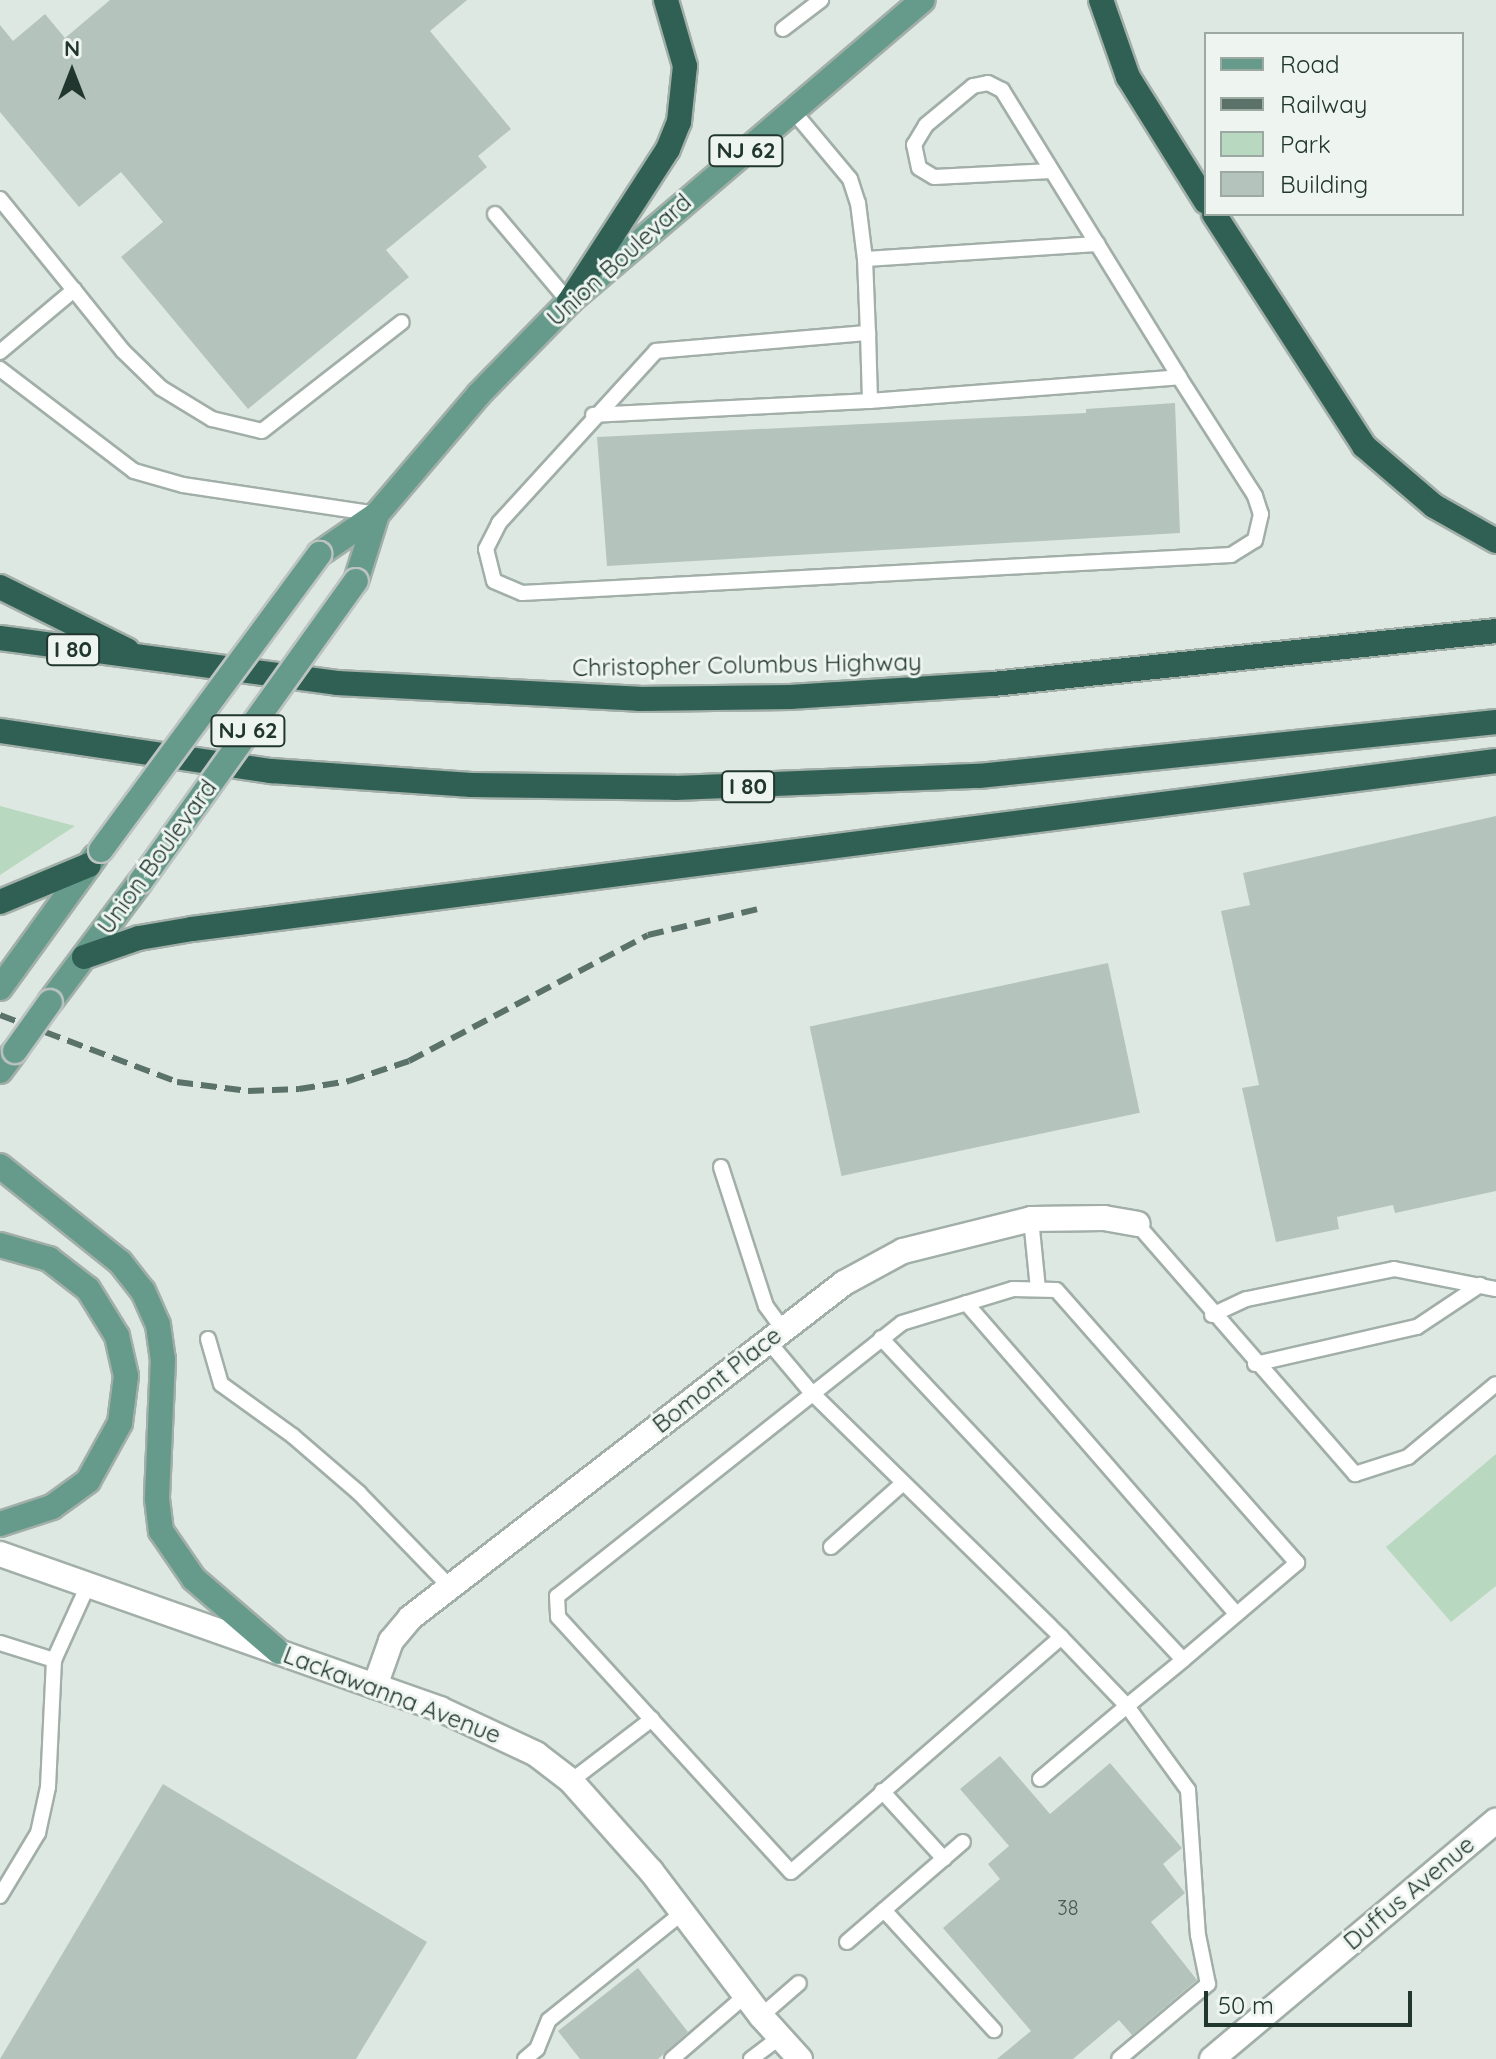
<!DOCTYPE html>
<style>
body{margin:0}
#map{position:relative;width:1496px;height:2059px;overflow:hidden;background:#dee8e3;font-family:Quicksand,sans-serif}
div>[style]{position:absolute}
.green>*{inset:0;background:#b8d8bf}
.building>*{inset:0;background:#b4c3bc;transform-origin:0 0}
.roads{filter:drop-shadow(2px 0 #a2afa9) drop-shadow(-2px 0 #a2afa9) drop-shadow(0 2px #a2afa9) drop-shadow(0 -2px #a2afa9)}
.service>*{height:14px;margin:-7px;padding:0 7px;transform-origin:7px;border-radius:7px;background:#fff}
.minor>*{height:24px;margin:-12px;padding:0 12px;transform-origin:12px;border-radius:12px;background:#fff}
.tertiary>*{height:24px;margin:-12px;padding:0 12px;transform-origin:12px;border-radius:12px;background:#fff}
.primary>*{height:24px;margin:-12px;padding:0 12px;transform-origin:12px;border-radius:12px;background:#669a8a}
.motorway>*{height:24px;margin:-12px;padding:0 12px;transform-origin:12px;border-radius:12px;background:#2f6053}
.rail>*{height:6px;margin-top:-3px;transform-origin:0;background:repeating-linear-gradient(90deg,#5b726b 0 16px,transparent 0 24px)}
.bridges{filter:drop-shadow(2px 0 #bcc3c1) drop-shadow(-2px 0 #bcc3c1) drop-shadow(0 2px #bcc3c1) drop-shadow(0 -2px #bcc3c1)}
.primary-bridge>*{height:24px;margin:-12px;padding:0 12px;transform-origin:12px;border-radius:12px;background:#669a8a}
span{translate:-50% -50%;white-space:nowrap;text-align:center;line-height:1.15;-webkit-text-stroke:6px #eef5f1;paint-order:stroke}
.number-label{font-size:20px;color:#465952}
.number-label span{-webkit-text-stroke-width:0}
.shield-label span{padding:2px 6px;background:#eef5f1;border:2px solid;border-radius:6px;-webkit-text-stroke-width:0}
.shield-label{font-size:22px;color:#21362f;font-weight:700}
.street-label{font-size:24px;color:#21362f}
.legend{position:absolute;left:1204px;top:32px;width:260px;height:184px;box-sizing:border-box;background:#eef5f1;border:2px solid #9ca9a3;margin:0;padding:10px 14px;list-style:none;font-size:24px;color:#21362f}
.legend li{display:flex;align-items:center;gap:16px;height:40px}
.legend b{width:40px;border:2px solid #9ca9a3}
.north{position:absolute;left:32px;top:32px;width:80px;height:80px;-webkit-text-stroke:6px #eef5f1;paint-order:stroke;rotate:0deg;font-size:22px;font-weight:700;line-height:32px;text-align:center;color:#21362f}
.north::after{content:'';display:block;margin:auto;width:28px;height:36px;background:#21362f;clip-path:polygon(50% 0,100% 100%,50% 72%,0 100%)}
.scale{position:absolute;left:1204px;top:1991px;width:208px;height:36px;box-sizing:border-box;border:4px solid #21362f;border-top:0;padding-left:10px;font-size:24px;line-height:28px;white-space:nowrap;color:#21362f;-webkit-text-stroke:6px #eef5f1;paint-order:stroke}
</style>
<div id="map">
<div class="green">
<i style="clip-path:polygon(0 806px,75px 826px,0 875px)"></i>
<i style="clip-path:polygon(1496px 1454px,1496px 1586px,1451px 1622px,1386px 1547px)"></i>
</div>
<div class="building">
<i style="clip-path:polygon(110px 0,467px 0,430px 31px,511px 129px,478px 156px,487px 167px,386px 250px,409px 277px,248px 409px,121px 257px,163px 222px,121px 172px,79px 207px,0 112px,0 25px,13px 41px,45px 14px,65px 38px)"></i>
<i style="clip-path:polygon(1175px 403px,1180px 533px,607px 566px,597px 437px,1086px 413px,1086px 409px)"></i>
<i style="clip-path:polygon(1496px 816px,1496px 1191px,1395px 1213px,1393px 1205px,1337px 1217px,1339px 1229px,1276px 1242px,1242px 1088px,1259px 1085px,1221px 911px,1250px 905px,1243px 873px)"></i>
<i style="left:1108px;top:963px;width:153px;height:305px;rotate:78deg"></i>
<i style="clip-path:polygon(1000px 1756px,1050px 1814px,1110px 1763px,1182px 1848px,1163px 1864px,1185px 1893px,1151px 1922px,1197px 1980px,1132px 2035px,1119px 2020px,1073px 2059px,997px 2059px,1031px 2031px,943px 1928px,1000px 1879px,988px 1864px,1009px 1846px,960px 1789px)"></i>
<i style="clip-path:polygon(163px 1784px,427px 1942px,356px 2059px,0 2059px)"></i>
<i style="clip-path:polygon(638px 1968px,688px 2032px,658px 2059px,580px 2059px,558px 2031px)"></i>
</div>
<div class="roads">
<div class="service">
<i style="left:783px;top:29px;width:48px;rotate:-37.3deg"></i>
<i style="left:794px;top:112px;width:87px;rotate:50.1deg"></i>
<i style="left:850px;top:179px;width:25px;rotate:72deg"></i>
<i style="left:858px;top:203px;width:56px;rotate:82.9deg"></i>
<i style="left:865px;top:259px;width:74px;rotate:87.7deg"></i>
<i style="left:868px;top:333px;width:68px;rotate:88.3deg"></i>
<i style="left:870px;top:401px;width:310px;rotate:-4.4deg"></i>
<i style="left:1179px;top:377px;width:141px;rotate:57.4deg"></i>
<i style="left:1255px;top:496px;width:19px;rotate:72deg"></i>
<i style="left:1261px;top:514px;width:27px;rotate:103deg"></i>
<i style="left:1255px;top:540px;width:28px;rotate:148deg"></i>
<i style="left:1231px;top:555px;width:710px;rotate:176.93deg"></i>
<i style="left:522px;top:593px;width:30px;rotate:-157deg"></i>
<i style="left:494px;top:581px;width:33px;rotate:-104deg"></i>
<i style="left:486px;top:549px;width:29px;rotate:-63deg"></i>
<i style="left:499px;top:523px;width:233px;rotate:-47.6deg"></i>
<i style="left:656px;top:351px;width:213px;rotate:-4.9deg"></i>
<i style="left:1051px;top:171px;width:117px;rotate:177.1deg"></i>
<i style="left:934px;top:177px;width:17px;rotate:-149deg"></i>
<i style="left:919px;top:168px;width:24px;rotate:-102deg"></i>
<i style="left:914px;top:145px;width:23px;rotate:-59deg"></i>
<i style="left:926px;top:125px;width:61px;rotate:-39.7deg"></i>
<i style="left:973px;top:86px;width:15px;rotate:-11deg"></i>
<i style="left:988px;top:83px;width:16px;rotate:27deg"></i>
<i style="left:1002px;top:90px;width:337px;rotate:58.3deg"></i>
<i style="left:0;top:199px;width:117px;rotate:50.9deg"></i>
<i style="left:495px;top:214px;width:115px;rotate:49.9deg"></i>
<i style="left:865px;top:259px;width:233px;rotate:-3.7deg"></i>
<i style="left:0;top:352px;width:97px;rotate:-40deg"></i>
<i style="left:74px;top:290px;width:78px;rotate:51.2deg"></i>
<i style="left:123px;top:351px;width:53px;rotate:44.2deg"></i>
<i style="left:161px;top:388px;width:60px;rotate:31.3deg"></i>
<i style="left:212px;top:419px;width:51px;rotate:13.5deg"></i>
<i style="left:262px;top:431px;width:177px;rotate:-37.9deg"></i>
<i style="left:0;top:369px;width:168px;rotate:37.3deg"></i>
<i style="left:134px;top:471px;width:51px;rotate:15.9deg"></i>
<i style="left:183px;top:485px;width:196px;rotate:8.5deg"></i>
<i style="left:593px;top:415px;width:277px;rotate:-2.9deg"></i>
<i style="left:721px;top:1167px;width:146px;rotate:72.1deg"></i>
<i style="left:766px;top:1306px;width:29px;rotate:54deg"></i>
<i style="left:1031px;top:1219px;width:70px;rotate:84.3deg"></i>
<i style="left:1137px;top:1224px;width:332px;rotate:48.9deg"></i>
<i style="left:1355px;top:1474px;width:56px;rotate:-17.8deg"></i>
<i style="left:1408px;top:1457px;width:114px;rotate:-39.7deg"></i>
<i style="left:966px;top:1303px;width:412px;rotate:49deg"></i>
<i style="left:1212px;top:1315px;width:38px;rotate:-25deg"></i>
<i style="left:1247px;top:1299px;width:150px;rotate:-11.5deg"></i>
<i style="left:1394px;top:1269px;width:104px;rotate:11.1deg"></i>
<i style="left:881px;top:1338px;width:441px;rotate:46.8deg"></i>
<i style="left:208px;top:1339px;width:47px;rotate:73.9deg"></i>
<i style="left:221px;top:1384px;width:89px;rotate:35.8deg"></i>
<i style="left:293px;top:1436px;width:87px;rotate:40.8deg"></i>
<i style="left:359px;top:1493px;width:131px;rotate:45.9deg"></i>
<i style="left:768px;top:1341px;width:67px;rotate:49.9deg"></i>
<i style="left:811px;top:1392px;width:350px;rotate:44.4deg"></i>
<i style="left:1255px;top:1364px;width:166px;rotate:-12.9deg"></i>
<i style="left:1417px;top:1327px;width:76px;rotate:-33.7deg"></i>
<i style="left:831px;top:1547px;width:96px;rotate:-41.6deg"></i>
<i style="left:0;top:1643px;width:57px;rotate:17.5deg"></i>
<i style="left:54px;top:1660px;width:82px;rotate:-65.6deg"></i>
<i style="left:1040px;top:1779px;width:114px;rotate:-40deg"></i>
<i style="left:1127px;top:1706px;width:72px;rotate:-39.4deg"></i>
<i style="left:1183px;top:1660px;width:150px;rotate:-40.4deg"></i>
<i style="left:1297px;top:1563px;width:364px;rotate:-131.4deg"></i>
<i style="left:1056px;top:1290px;width:43px;rotate:-178.7deg"></i>
<i style="left:1013px;top:1289px;width:116px;rotate:163deg"></i>
<i style="left:902px;top:1323px;width:440px;rotate:141.6deg"></i>
<i style="left:557px;top:1596px;width:21px;rotate:87deg"></i>
<i style="left:558px;top:1617px;width:345px;rotate:47.6deg"></i>
<i style="left:791px;top:1872px;width:358px;rotate:-41deg"></i>
<i style="left:1061px;top:1637px;width:95px;rotate:46.3deg"></i>
<i style="left:1127px;top:1706px;width:104px;rotate:54deg"></i>
<i style="left:1188px;top:1790px;width:145px;rotate:86.1deg"></i>
<i style="left:1198px;top:1935px;width:50px;rotate:78.5deg"></i>
<i style="left:1208px;top:1984px;width:116px;rotate:139.9deg"></i>
<i style="left:571px;top:1781px;width:102px;rotate:-37.4deg"></i>
<i style="left:882px;top:1791px;width:92px;rotate:47.6deg"></i>
<i style="left:0;top:1896px;width:74px;rotate:-58.9deg"></i>
<i style="left:38px;top:1833px;width:47px;rotate:-77.7deg"></i>
<i style="left:48px;top:1787px;width:127px;rotate:-87.3deg"></i>
<i style="left:884px;top:1910px;width:163px;rotate:47.5deg"></i>
<i style="left:847px;top:1942px;width:153px;rotate:-40.8deg"></i>
<i style="left:761px;top:2016px;width:50px;rotate:-41deg"></i>
<i style="left:525px;top:2059px;width:16px;rotate:-40deg"></i>
<i style="left:537px;top:2049px;width:31px;rotate:-68deg"></i>
<i style="left:549px;top:2020px;width:171px;rotate:-38.8deg"></i>
<i style="left:672px;top:2059px;width:96px;rotate:-40.8deg"></i>
<i style="left:751px;top:2059px;width:36px;rotate:-37deg"></i>
</div>
<div class="minor">
<i style="left:375px;top:1686px;width:48px;rotate:-70.4deg"></i>
<i style="left:391px;top:1641px;width:30px;rotate:-50deg"></i>
<i style="left:410px;top:1618px;width:548px;rotate:-37.66deg"></i>
<i style="left:844px;top:1283px;width:67px;rotate:-28.5deg"></i>
<i style="left:903px;top:1251px;width:132px;rotate:-14deg"></i>
<i style="left:1031px;top:1219px;width:73px;rotate:-0.8deg"></i>
<i style="left:1104px;top:1218px;width:34px;rotate:10deg"></i>
<i style="left:1212px;top:2059px;width:371px;rotate:-40deg"></i>
</div>
<div class="tertiary">
<i style="left:0;top:1554px;width:467px;rotate:19.4deg"></i>
<i style="left:440px;top:1709px;width:106px;rotate:25.1deg"></i>
<i style="left:536px;top:1754px;width:44px;rotate:37.6deg"></i>
<i style="left:571px;top:1781px;width:120px;rotate:48.4deg"></i>
<i style="left:651px;top:1871px;width:182px;rotate:52.8deg"></i>
<i style="left:761px;top:2016px;width:58px;rotate:47.8deg"></i>
</div>
<div class="primary">
<i style="left:319px;top:554px;width:70px;rotate:-34.6deg"></i>
<i style="left:377px;top:514px;width:157px;rotate:-49.6deg"></i>
<i style="left:479px;top:394px;width:129px;rotate:-45.6deg"></i>
<i style="left:569px;top:302px;width:465px;rotate:-40.5deg"></i>
<i style="left:356px;top:581px;width:70px;rotate:-72.6deg"></i>
<i style="left:0;top:988px;width:162px;rotate:-54.1deg"></i>
<i style="left:50px;top:1002px;width:151px;rotate:-53.1deg"></i>
<i style="left:0;top:1071px;width:25px;rotate:-53deg"></i>
<i style="left:0;top:1166px;width:154px;rotate:38.7deg"></i>
<i style="left:120px;top:1262px;width:37px;rotate:52deg"></i>
<i style="left:143px;top:1291px;width:37px;rotate:66deg"></i>
<i style="left:158px;top:1325px;width:34px;rotate:82deg"></i>
<i style="left:163px;top:1359px;width:140px;rotate:92.5deg"></i>
<i style="left:157px;top:1499px;width:32px;rotate:83deg"></i>
<i style="left:161px;top:1531px;width:58px;rotate:55.5deg"></i>
<i style="left:194px;top:1579px;width:112px;rotate:40.7deg"></i>
<i style="left:0;top:1245px;width:51px;rotate:15.9deg"></i>
<i style="left:49px;top:1259px;width:49px;rotate:37.6deg"></i>
<i style="left:88px;top:1289px;width:55px;rotate:58.3deg"></i>
<i style="left:117px;top:1336px;width:41px;rotate:77.3deg"></i>
<i style="left:126px;top:1376px;width:47px;rotate:97.3deg"></i>
<i style="left:120px;top:1423px;width:66px;rotate:118.9deg"></i>
<i style="left:88px;top:1481px;width:44px;rotate:144.2deg"></i>
<i style="left:52px;top:1507px;width:55px;rotate:161.9deg"></i>
</div>
<div class="motorway">
<i style="left:1101px;top:0;width:82px;rotate:70.7deg"></i>
<i style="left:1128px;top:77px;width:147px;rotate:58deg"></i>
<i style="left:1214px;top:214px;width:276px;rotate:57.1deg"></i>
<i style="left:1364px;top:446px;width:92px;rotate:40.6deg"></i>
<i style="left:1434px;top:506px;width:71px;rotate:29.4deg"></i>
<i style="left:569px;top:302px;width:182px;rotate:-57.1deg"></i>
<i style="left:668px;top:149px;width:29px;rotate:-68deg"></i>
<i style="left:679px;top:122px;width:56px;rotate:-83.9deg"></i>
<i style="left:685px;top:66px;width:69px;rotate:-106.1deg"></i>
<i style="left:0;top:587px;width:142px;rotate:26.4deg"></i>
<i style="left:0;top:638px;width:340px;rotate:7.6deg"></i>
<i style="left:337px;top:683px;width:302px;rotate:3deg"></i>
<i style="left:639px;top:699px;width:151px;rotate:-0.8deg"></i>
<i style="left:790px;top:697px;width:203px;rotate:-3.7deg"></i>
<i style="left:993px;top:684px;width:506px;rotate:-6.01deg"></i>
<i style="left:0;top:731px;width:274px;rotate:8.4deg"></i>
<i style="left:271px;top:771px;width:201px;rotate:4deg"></i>
<i style="left:472px;top:785px;width:203px;rotate:0.8deg"></i>
<i style="left:675px;top:788px;width:304px;rotate:-2.3deg"></i>
<i style="left:979px;top:776px;width:520px;rotate:-5.96deg"></i>
<i style="left:0;top:902px;width:96px;rotate:-22.6deg"></i>
<i style="left:84px;top:957px;width:58px;rotate:-19.1deg"></i>
<i style="left:139px;top:938px;width:54px;rotate:-9.6deg"></i>
<i style="left:192px;top:929px;width:1315px;rotate:-7.34deg"></i>
</div>
</div>
<div class="rail">
<i style="left:0;top:1015px;width:189px;rotate:20.7deg"></i>
<i style="left:177px;top:1082px;width:72px;rotate:7.2deg"></i>
<i style="left:248px;top:1091px;width:51px;rotate:-2.2deg"></i>
<i style="left:299px;top:1089px;width:51px;rotate:-9.1deg"></i>
<i style="left:349px;top:1081px;width:63px;rotate:-18.4deg"></i>
<i style="left:409px;top:1061px;width:270px;rotate:-27.8deg"></i>
<i style="left:648px;top:935px;width:117px;rotate:-13.3deg"></i>
</div>
<div class="bridges">
<div class="primary-bridge">
<i style="left:101px;top:850px;width:368px;rotate:-53.6deg"></i>
<i style="left:141px;top:881px;width:369px;rotate:-54.4deg"></i>
<i style="left:15px;top:1051px;width:60px;rotate:-54.5deg"></i>
</div>
</div>
<div class="number-label">
<span style="left:1068px;top:1907px">38</span>
</div>
<div class="shield-label">
<span style="left:746px;top:151px">NJ 62</span>
<span style="left:73px;top:650px">I 80</span>
<span style="left:248px;top:731px">NJ 62</span>
<span style="left:748px;top:787px">I 80</span>
</div>
<div class="street-label">
<span style="left:619px;top:260px;rotate:-42deg">Union Boulevard</span>
<span style="left:747px;top:665px;rotate:-1deg">Christopher Columbus Highway</span>
<span style="left:157px;top:857px;rotate:-54deg">Union Boulevard</span>
<span style="left:717px;top:1380px;rotate:-38deg">Bomont Place</span>
<span style="left:392px;top:1695px;rotate:21deg">Lackawanna Avenue</span>
<span style="left:1409px;top:1893px;rotate:-40deg">Duffus Avenue</span>
</div>
<ul class="legend">
<li><b style="height:10px;background:#669a8a"></b>Road</li>
<li><b style="height:10px;background:#5b726b"></b>Railway</li>
<li><b style="height:22px;background:#b8d8bf"></b>Park</li>
<li><b style="height:22px;background:#b4c3bc"></b>Building</li>
</ul>
<div class="north">N</div>
<div class="scale">50 m</div>
</div>
